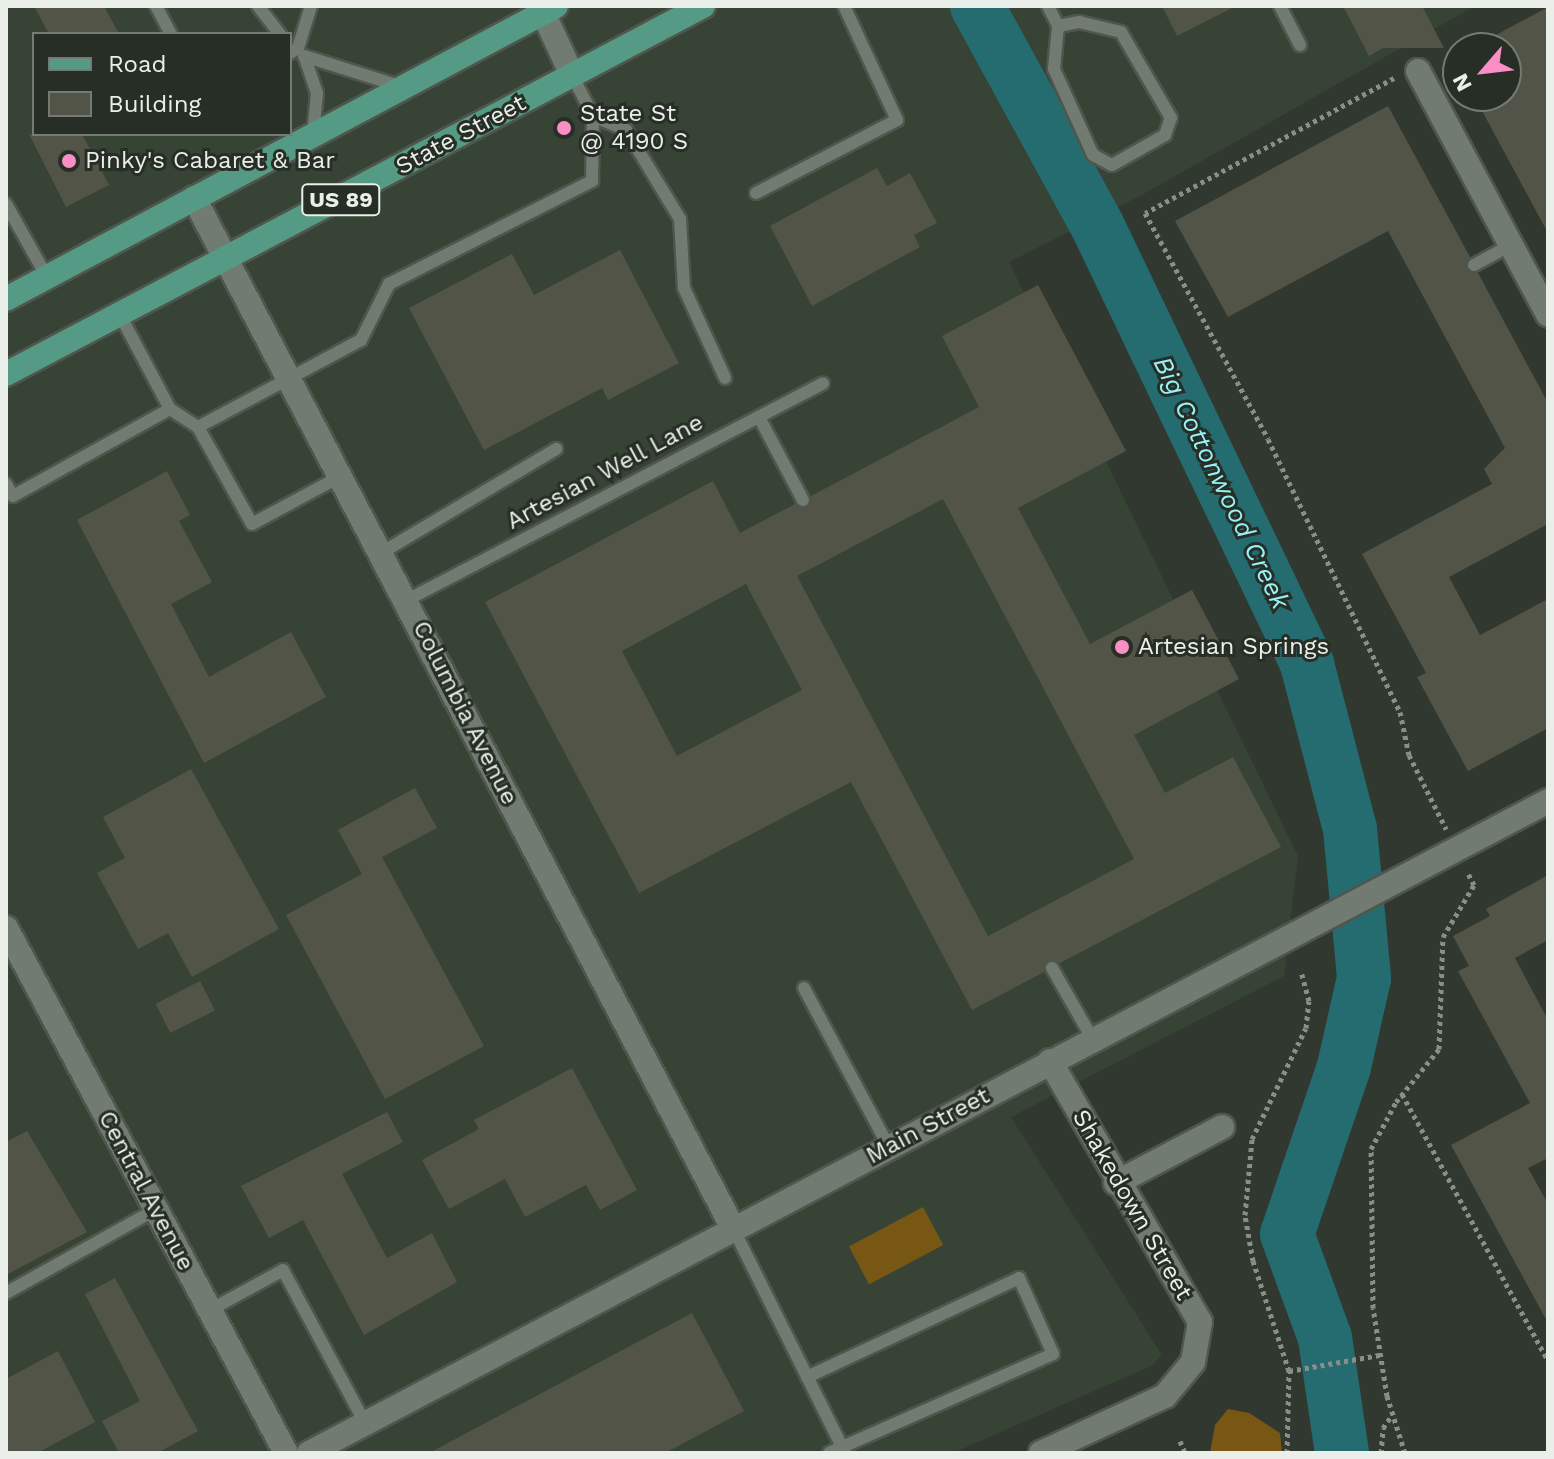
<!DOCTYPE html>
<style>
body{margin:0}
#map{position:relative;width:1554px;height:1459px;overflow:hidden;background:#31382f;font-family:"Work Sans",sans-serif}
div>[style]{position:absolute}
.built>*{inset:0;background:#374335}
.green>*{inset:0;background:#785714;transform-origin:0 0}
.river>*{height:54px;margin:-27px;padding:0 27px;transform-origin:27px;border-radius:27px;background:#256c71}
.building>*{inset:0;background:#535448;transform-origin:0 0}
.path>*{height:5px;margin-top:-2.5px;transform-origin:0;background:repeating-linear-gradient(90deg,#898f88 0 4px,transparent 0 8px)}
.roads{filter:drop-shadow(2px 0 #4f564e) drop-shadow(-2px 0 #4f564e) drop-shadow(0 2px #4f564e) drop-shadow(0 -2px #4f564e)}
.service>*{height:12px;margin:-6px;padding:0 6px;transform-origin:6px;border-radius:6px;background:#727b71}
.minor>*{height:24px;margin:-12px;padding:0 12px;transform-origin:12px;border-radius:12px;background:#727b71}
.tertiary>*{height:24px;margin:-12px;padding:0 12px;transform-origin:12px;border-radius:12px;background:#727b71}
.primary>*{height:24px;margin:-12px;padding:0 12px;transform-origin:12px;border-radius:12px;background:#559a84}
.dots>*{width:22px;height:22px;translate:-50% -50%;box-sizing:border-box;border:4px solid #272e26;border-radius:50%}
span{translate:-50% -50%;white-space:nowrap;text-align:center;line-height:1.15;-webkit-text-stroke:6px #272e26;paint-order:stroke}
.shield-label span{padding:2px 6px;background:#272e26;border:2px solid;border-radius:6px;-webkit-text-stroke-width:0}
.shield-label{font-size:22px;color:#eaefe9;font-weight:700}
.poi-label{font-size:24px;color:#eaefe9}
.left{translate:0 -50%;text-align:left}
.street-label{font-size:24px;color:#eaefe9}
.water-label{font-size:26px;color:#97f2f8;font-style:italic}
.frame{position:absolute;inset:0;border:8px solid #eaefe9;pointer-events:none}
.legend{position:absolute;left:32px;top:32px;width:260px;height:104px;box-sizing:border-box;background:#272e26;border:2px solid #757b74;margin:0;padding:10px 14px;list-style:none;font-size:24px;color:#eaefe9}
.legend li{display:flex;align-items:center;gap:16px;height:40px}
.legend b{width:40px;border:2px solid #757b74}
.north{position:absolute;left:1442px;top:32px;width:80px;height:80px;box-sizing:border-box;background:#272e26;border:2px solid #757b74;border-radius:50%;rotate:242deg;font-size:22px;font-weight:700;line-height:32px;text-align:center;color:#eaefe9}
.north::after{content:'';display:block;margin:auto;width:28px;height:36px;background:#fa8fc6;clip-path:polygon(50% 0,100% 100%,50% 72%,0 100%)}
</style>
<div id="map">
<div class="built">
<i style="clip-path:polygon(evenodd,6px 6px,1475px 6px,1140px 196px,1009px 262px,1298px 856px,1284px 976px,1011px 1117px,1162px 1355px,1151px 1366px,953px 1453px,6px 1453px,6px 6px,34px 34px,290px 34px,290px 134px,34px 134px,34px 34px)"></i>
</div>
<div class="green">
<i style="left:923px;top:1207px;width:43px;height:84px;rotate:62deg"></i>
<i style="clip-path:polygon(1228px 1409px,1249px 1413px,1280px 1433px,1282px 1453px,1210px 1453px,1215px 1425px)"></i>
</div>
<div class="river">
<i style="left:977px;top:6px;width:250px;rotate:61.3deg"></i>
<i style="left:1097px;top:225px;width:487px;rotate:64.4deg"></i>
<i style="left:1307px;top:664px;width:171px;rotate:75.4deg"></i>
<i style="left:1350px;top:829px;width:150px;rotate:84.6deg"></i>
<i style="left:1364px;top:978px;width:91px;rotate:102.7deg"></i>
<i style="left:1344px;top:1067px;width:176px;rotate:108.8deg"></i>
<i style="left:1287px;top:1234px;width:111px;rotate:69.9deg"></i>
<i style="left:1325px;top:1338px;width:116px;rotate:81.6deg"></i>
</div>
<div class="building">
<i style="clip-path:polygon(34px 6px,104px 6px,119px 34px,49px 34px)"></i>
<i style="clip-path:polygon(1162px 6px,1236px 6px,1177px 36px)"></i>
<i style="clip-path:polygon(1343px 6px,1422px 6px,1444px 48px,1383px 48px,1369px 56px)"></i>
<i style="clip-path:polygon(1548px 7px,1548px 233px,1474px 96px,1506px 96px,1506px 48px,1472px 48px)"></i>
<i style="clip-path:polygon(1388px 106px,1470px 257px,1467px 270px,1478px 273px,1548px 403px,1548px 524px,1449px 577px,1480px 635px,1548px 599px,1548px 728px,1468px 771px,1417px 677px,1426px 673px,1362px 554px,1492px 484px,1484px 469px,1505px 448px,1388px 231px,1228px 317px,1175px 221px)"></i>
<i style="clip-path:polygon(29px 134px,82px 134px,109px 185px,66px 207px)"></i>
<i style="clip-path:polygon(877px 168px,887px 186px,910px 173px,937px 223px,914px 235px,920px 247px,812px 306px,770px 226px)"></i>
<i style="clip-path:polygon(620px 250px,679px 363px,608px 400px,602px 388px,484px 450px,409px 308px,512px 254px,534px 295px)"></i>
<i style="clip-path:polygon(evenodd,1038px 285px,1126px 451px,1018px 508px,1090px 644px,1192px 590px,1239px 679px,1134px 735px,1165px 793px,1233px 757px,1281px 847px,1060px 963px,1048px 960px,1044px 972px,972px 1010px,851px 782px,639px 893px,485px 602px,713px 481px,740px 533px,795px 504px,808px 508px,811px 496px,979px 407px,942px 336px,1038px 285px,943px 499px,1134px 859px,988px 936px,797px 576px,943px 499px,1038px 285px,746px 584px,802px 690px,677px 756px,622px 651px,746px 584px)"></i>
<i style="clip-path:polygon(167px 471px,190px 515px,179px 521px,212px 582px,171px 604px,209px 677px,291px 632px,326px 697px,204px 763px,77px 520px)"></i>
<i style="clip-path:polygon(191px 769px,279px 929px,192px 977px,168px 933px,138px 949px,97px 873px,125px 858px,103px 817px)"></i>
<i style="clip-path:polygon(415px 788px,437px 828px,382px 857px,484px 1046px,385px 1099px,286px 915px,362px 874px,338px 830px)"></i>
<i style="clip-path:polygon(1548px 875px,1548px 940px,1515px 958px,1548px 1020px,1548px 1158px,1528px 1168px,1548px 1204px,1548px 1323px,1451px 1145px,1530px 1103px,1458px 971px,1469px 966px,1453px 936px,1490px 916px,1486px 909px)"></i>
<i style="left:200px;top:981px;width:33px;height:50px;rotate:63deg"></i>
<i style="clip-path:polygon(572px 1068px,637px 1190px,600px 1210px,586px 1185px,525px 1217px,505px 1179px,449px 1209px,422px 1160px,479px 1129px,474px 1120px)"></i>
<i style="clip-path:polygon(387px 1112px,403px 1142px,342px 1174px,387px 1258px,432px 1233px,457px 1282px,364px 1335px,303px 1220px,269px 1238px,241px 1186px)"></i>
<i style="clip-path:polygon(27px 1131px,87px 1232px,6px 1275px,6px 1142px)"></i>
<i style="clip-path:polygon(115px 1278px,198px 1431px,157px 1453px,119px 1453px,102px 1421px,140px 1401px,85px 1294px)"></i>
<i style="clip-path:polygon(692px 1313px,744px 1411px,665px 1453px,429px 1453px)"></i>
<i style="clip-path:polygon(58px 1351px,95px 1422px,37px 1453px,6px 1453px,6px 1379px)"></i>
</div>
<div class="path">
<i style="left:1394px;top:78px;width:283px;rotate:151.5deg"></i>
<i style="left:1145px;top:213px;width:257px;rotate:61.4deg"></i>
<i style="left:1268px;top:439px;width:303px;rotate:64.2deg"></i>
<i style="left:1400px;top:712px;width:44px;rotate:78.2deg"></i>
<i style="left:1409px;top:755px;width:83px;rotate:63.4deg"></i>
<i style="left:1402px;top:1094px;width:304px;rotate:61.3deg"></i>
<i style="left:1289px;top:1371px;width:92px;rotate:-10deg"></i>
<i style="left:1180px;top:1441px;width:13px;rotate:67deg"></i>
<i style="left:1287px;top:1453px;width:82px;rotate:-88.6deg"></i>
<i style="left:1289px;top:1371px;width:116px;rotate:-108.1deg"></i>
<i style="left:1253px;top:1261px;width:47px;rotate:-99.9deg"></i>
<i style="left:1245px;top:1215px;width:76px;rotate:-84.7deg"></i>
<i style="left:1252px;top:1139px;width:123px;rotate:-64.1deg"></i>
<i style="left:1306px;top:1028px;width:27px;rotate:-84deg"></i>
<i style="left:1309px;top:1001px;width:28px;rotate:-105deg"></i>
<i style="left:1381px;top:1453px;width:25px;rotate:-85deg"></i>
<i style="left:1383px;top:1428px;width:16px;rotate:-55deg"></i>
<i style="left:1405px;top:1453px;width:60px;rotate:-107.5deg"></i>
<i style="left:1387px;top:1396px;width:89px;rotate:-99deg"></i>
<i style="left:1373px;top:1308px;width:159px;rotate:-90.7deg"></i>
<i style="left:1371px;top:1149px;width:53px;rotate:-62deg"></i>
<i style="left:1396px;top:1102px;width:68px;rotate:-50.9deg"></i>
<i style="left:1439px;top:1049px;width:112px;rotate:-88deg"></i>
<i style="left:1443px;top:937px;width:61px;rotate:-59.2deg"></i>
<i style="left:1474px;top:885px;width:13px;rotate:-117deg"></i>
</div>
<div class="roads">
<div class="service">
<i style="left:156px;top:6px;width:32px;rotate:62deg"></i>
<i style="left:258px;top:6px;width:36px;rotate:52deg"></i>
<i style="left:1048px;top:6px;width:22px;rotate:63deg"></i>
<i style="left:1058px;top:26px;width:43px;rotate:95.3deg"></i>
<i style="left:1054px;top:69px;width:94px;rotate:65.6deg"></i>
<i style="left:1093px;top:155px;width:21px;rotate:28deg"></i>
<i style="left:1112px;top:165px;width:61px;rotate:-29.5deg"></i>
<i style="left:1165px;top:135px;width:18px;rotate:-71deg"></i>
<i style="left:1171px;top:118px;width:99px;rotate:-120.2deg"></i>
<i style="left:1121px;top:32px;width:43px;rotate:-166.6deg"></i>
<i style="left:1079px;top:22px;width:21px;rotate:169deg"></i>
<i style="left:1280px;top:6px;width:44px;rotate:62.9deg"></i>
<i style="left:290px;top:53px;width:9px;rotate:-32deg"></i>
<i style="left:298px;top:48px;width:44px;rotate:-72.8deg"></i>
<i style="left:593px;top:116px;width:36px;rotate:23deg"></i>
<i style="left:626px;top:130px;width:104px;rotate:58.8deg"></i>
<i style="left:680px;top:219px;width:69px;rotate:86.7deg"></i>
<i style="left:684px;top:288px;width:99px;rotate:65.5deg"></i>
<i style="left:313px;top:135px;width:42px;rotate:-84.6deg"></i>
<i style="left:317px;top:93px;width:39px;rotate:-109deg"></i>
<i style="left:304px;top:56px;width:101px;rotate:17.4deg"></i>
<i style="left:756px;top:193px;width:159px;rotate:-27.4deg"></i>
<i style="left:897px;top:120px;width:126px;rotate:-114.9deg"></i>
<i style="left:6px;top:204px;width:84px;rotate:60.7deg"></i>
<i style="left:1474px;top:265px;width:42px;rotate:-28.4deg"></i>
<i style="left:170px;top:409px;width:33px;rotate:33deg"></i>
<i style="left:759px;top:417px;width:94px;rotate:62.1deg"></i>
<i style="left:341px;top:476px;width:101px;rotate:151.7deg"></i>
<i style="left:252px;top:524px;width:111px;rotate:-119.1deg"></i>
<i style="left:198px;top:427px;width:185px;rotate:-28.1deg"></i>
<i style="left:361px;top:340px;width:63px;rotate:-63.4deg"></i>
<i style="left:389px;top:284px;width:228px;rotate:-26.9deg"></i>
<i style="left:592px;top:181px;width:65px;rotate:-89.1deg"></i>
<i style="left:593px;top:116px;width:46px;rotate:-117.1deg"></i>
<i style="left:6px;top:484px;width:14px;rotate:60deg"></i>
<i style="left:13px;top:496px;width:179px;rotate:-29deg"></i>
<i style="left:170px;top:409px;width:104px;rotate:-118deg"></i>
<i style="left:381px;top:553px;width:204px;rotate:-30.7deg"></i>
<i style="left:407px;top:600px;width:469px;rotate:-27.5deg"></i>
<i style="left:1052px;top:968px;width:81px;rotate:60.3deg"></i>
<i style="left:804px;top:988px;width:180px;rotate:61.9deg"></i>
<i style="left:733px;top:1228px;width:245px;rotate:63.5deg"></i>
<i style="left:842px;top:1447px;width:14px;rotate:155deg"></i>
<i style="left:6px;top:1293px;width:172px;rotate:-29.2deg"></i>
<i style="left:210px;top:1310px;width:83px;rotate:-28.7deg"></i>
<i style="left:283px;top:1270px;width:174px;rotate:61.8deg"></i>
<i style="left:807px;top:1377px;width:234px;rotate:-25deg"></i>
<i style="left:1019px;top:1278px;width:83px;rotate:65.9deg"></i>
<i style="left:1053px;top:1354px;width:231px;rotate:156.2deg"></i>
<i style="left:842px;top:1447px;width:7px;rotate:63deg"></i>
</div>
<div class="minor">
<i style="left:1418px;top:71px;width:276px;rotate:61.9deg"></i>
<i style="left:194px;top:198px;width:1163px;rotate:62.38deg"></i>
<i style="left:6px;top:928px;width:595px;rotate:61.93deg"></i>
<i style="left:1116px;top:1183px;width:120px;rotate:-27.8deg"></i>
<i style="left:1041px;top:1453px;width:136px;rotate:-24.7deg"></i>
<i style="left:1165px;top:1396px;width:44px;rotate:-50.5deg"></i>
<i style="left:1193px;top:1362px;width:41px;rotate:-80.1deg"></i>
<i style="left:1200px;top:1322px;width:301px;rotate:-119.9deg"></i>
</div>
<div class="tertiary">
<i style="left:540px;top:6px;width:76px;rotate:65.1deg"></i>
<i style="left:309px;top:1453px;width:1400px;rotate:-27.75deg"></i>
</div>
<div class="primary">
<i style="left:6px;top:299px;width:623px;rotate:-28.05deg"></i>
<i style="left:6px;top:374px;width:788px;rotate:-27.83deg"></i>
</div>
</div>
<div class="dots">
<i style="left:564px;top:128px;background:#fa8fc6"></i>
<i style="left:69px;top:161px;background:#fa8fc6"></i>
<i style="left:1122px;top:647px;background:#fa8fc6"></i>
</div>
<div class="shield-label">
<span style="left:341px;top:200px">US 89</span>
</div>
<div class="poi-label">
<span class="left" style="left:580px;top:128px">State St<br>@ 4190 S</span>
<span class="left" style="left:85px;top:161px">Pinky's Cabaret &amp; Bar</span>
<span class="left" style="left:1138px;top:647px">Artesian Springs</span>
</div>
<div class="street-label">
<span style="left:461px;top:135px;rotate:-28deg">State Street</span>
<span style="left:605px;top:472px;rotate:-28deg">Artesian Well Lane</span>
<span style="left:465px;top:713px;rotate:63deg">Columbia Avenue</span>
<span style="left:928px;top:1126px;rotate:-28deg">Main Street</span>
<span style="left:146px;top:1191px;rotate:62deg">Central Avenue</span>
<span style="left:1132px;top:1205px;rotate:60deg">Shakedown Street</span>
</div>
<div class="water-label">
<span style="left:1221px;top:483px;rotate:64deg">Big Cottonwood Creek</span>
</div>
<div class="frame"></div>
<ul class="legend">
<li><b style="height:10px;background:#559a84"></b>Road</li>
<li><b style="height:22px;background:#535448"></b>Building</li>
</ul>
<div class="north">N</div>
</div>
